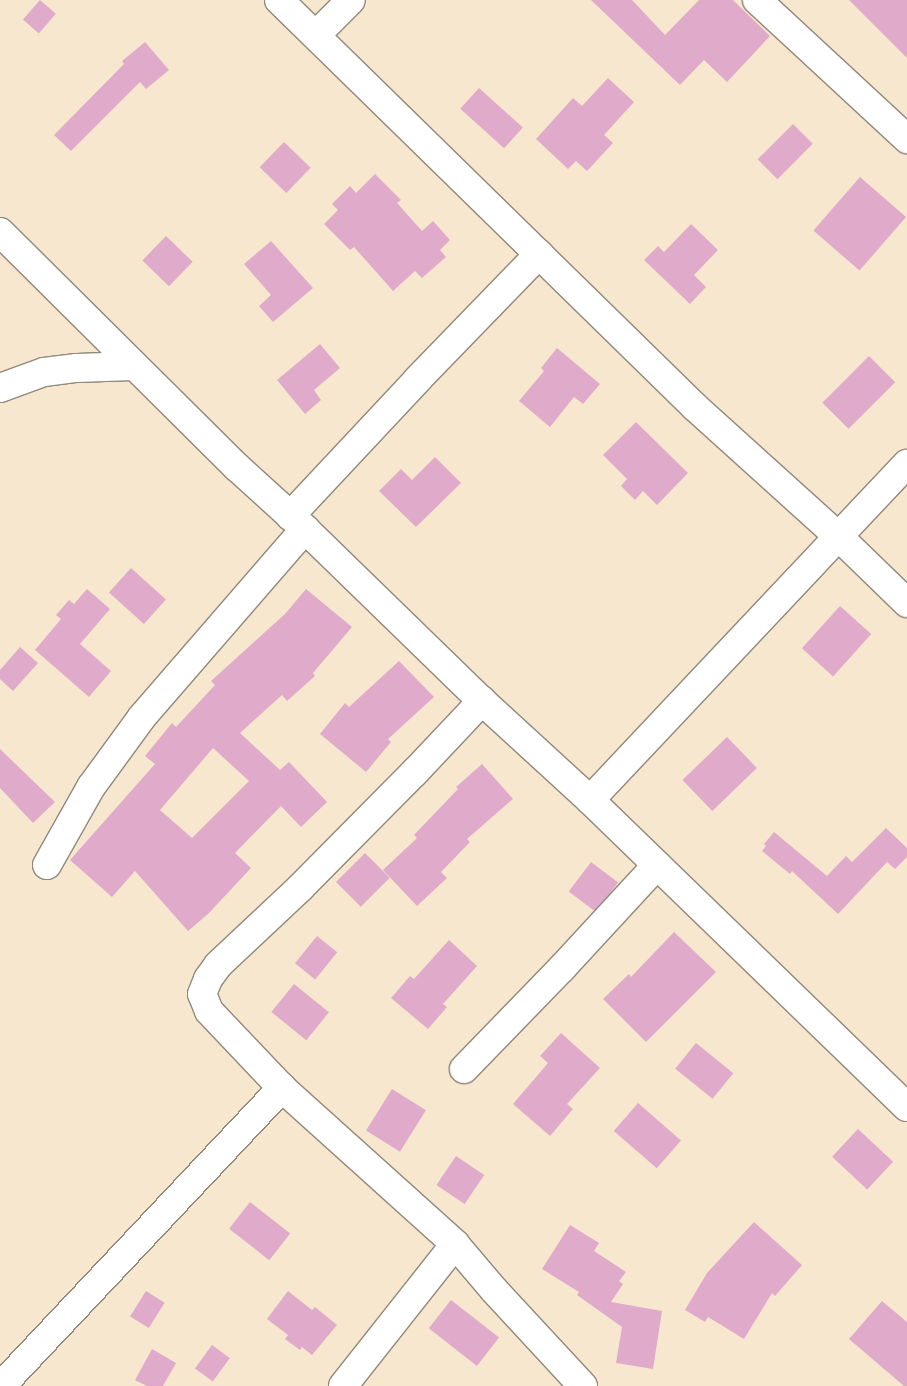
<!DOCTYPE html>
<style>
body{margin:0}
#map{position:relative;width:907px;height:1386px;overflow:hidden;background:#f7e7ce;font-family:Delius,sans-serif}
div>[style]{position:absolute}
.building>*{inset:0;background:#e0abcb;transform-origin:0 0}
.roads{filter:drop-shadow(1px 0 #91897c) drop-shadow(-1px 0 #91897c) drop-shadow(0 1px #91897c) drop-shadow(0 -1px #91897c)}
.minor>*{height:28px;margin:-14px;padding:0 14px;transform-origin:14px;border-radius:14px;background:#fff}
span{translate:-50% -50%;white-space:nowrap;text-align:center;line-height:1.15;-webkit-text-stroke:4px #fcf5e5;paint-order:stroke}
</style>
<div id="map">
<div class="building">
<i style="left:40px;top:0;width:21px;height:26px;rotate:41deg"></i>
<i style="clip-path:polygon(591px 0,632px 0,665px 35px,699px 0,733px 0,770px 36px,727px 82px,704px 60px,680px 85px)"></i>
<i style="clip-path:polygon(849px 0,907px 0,907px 58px)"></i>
<i style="clip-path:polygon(145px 42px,169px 70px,146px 89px,140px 82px,71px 151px,54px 135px,124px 64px,122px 61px)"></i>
<i style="clip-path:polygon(608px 78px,634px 102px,604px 135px,613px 143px,587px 171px,576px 161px,568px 169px,536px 139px,573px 98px,582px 106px)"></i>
<i style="left:479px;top:88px;width:59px;height:28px;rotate:42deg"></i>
<i style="left:793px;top:124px;width:28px;height:50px;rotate:45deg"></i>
<i style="left:284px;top:142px;width:37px;height:35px;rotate:44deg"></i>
<i style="clip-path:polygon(375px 174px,401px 200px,397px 203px,422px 231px,433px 221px,450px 240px,440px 250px,446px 257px,422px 278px,415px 271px,393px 291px,354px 247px,350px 250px,324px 224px,338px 210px,332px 204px,350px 186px,356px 193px)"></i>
<i style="left:860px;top:177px;width:61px;height:71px;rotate:41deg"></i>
<i style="clip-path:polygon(691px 224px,718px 250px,694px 275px,706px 287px,690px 304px,644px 260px,658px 246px,664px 252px)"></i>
<i style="left:166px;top:236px;width:37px;height:34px;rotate:44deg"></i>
<i style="clip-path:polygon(271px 241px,313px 288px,273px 322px,259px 306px,271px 295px,244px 264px)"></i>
<i style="clip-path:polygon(320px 344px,340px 368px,314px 390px,321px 400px,305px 414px,277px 380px)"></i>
<i style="clip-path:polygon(557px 348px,600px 384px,583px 404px,574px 397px,550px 427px,519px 401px,544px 371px,541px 368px)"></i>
<i style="left:869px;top:356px;width:37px;height:66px;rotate:45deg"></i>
<i style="clip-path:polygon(636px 422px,688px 473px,657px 505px,643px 491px,635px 500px,621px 486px,627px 479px,603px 455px)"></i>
<i style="clip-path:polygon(435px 457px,461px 483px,416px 527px,379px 491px,401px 469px,412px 480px)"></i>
<i style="left:131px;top:568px;width:47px;height:33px;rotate:42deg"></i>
<i style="clip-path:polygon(87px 589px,110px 609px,80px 644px,111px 671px,89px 697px,35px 650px,61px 619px,56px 615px,69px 600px,74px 604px)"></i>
<i style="clip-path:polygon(evenodd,306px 589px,352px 627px,313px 673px,315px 676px,287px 701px,282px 695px,240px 733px,280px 770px,289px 762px,327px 802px,301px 827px,281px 806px,235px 853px,251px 868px,208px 914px,188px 931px,135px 871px,112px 897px,70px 860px,155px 764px,145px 756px,172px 723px,176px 727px,215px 685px,211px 681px,285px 614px,306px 589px,213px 748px,249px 781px,192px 838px,160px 810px,213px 748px)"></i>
<i style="left:840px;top:606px;width:42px;height:57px;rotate:42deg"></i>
<i style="clip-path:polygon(20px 647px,38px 663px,13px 691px,0 679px,0 670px)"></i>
<i style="clip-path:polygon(399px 661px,434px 697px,388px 739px,391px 742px,366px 772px,320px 734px,345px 703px,349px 707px)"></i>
<i style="left:727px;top:737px;width:43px;height:62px;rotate:46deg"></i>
<i style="clip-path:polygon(0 749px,55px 802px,33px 823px,0 788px)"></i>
<i style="clip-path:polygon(482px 764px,513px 799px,467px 839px,470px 842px,441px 872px,447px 878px,417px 906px,383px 870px,417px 838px,414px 835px,458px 789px,456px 787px)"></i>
<i style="clip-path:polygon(886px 828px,907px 848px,907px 857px,895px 869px,887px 862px,838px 914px,792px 871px,790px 874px,762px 851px,766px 846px,764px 844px,774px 832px,827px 876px,846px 856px,852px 862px)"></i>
<i style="left:365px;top:853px;width:35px;height:41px;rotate:45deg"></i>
<i style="left:591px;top:862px;width:34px;height:37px;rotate:37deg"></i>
<i style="clip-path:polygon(674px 932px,716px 972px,646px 1042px,603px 999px,629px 974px,631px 977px)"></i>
<i style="left:317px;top:936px;width:26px;height:35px;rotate:39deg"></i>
<i style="clip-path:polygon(449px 940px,477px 966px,443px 1004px,447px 1007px,428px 1029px,391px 998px,410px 976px,414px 979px)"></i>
<i style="left:294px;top:984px;width:45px;height:36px;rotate:39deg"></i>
<i style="clip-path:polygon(561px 1033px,600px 1068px,567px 1104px,573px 1109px,550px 1136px,513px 1104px,548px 1063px,540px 1056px)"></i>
<i style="left:696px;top:1043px;width:48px;height:33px;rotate:39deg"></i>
<i style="left:392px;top:1089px;width:40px;height:49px;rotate:32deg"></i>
<i style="left:638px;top:1103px;width:57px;height:37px;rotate:41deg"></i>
<i style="left:858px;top:1129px;width:48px;height:38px;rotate:43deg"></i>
<i style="left:456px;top:1156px;width:34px;height:35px;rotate:34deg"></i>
<i style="left:250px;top:1202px;width:51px;height:34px;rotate:38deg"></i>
<i style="clip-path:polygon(754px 1222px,802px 1265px,775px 1296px,772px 1293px,744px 1339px,708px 1317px,705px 1322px,685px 1310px,707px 1273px)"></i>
<i style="clip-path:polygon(570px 1225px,599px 1243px,594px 1251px,626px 1272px,619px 1281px,623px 1284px,611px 1302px,662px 1311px,653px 1369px,616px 1363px,622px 1327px,577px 1295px,579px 1292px,542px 1269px)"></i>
<i style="left:146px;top:1291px;width:22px;height:30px;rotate:32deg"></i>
<i style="clip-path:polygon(288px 1291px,312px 1310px,315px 1307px,337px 1325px,312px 1355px,302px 1347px,300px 1350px,285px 1339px,288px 1335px,267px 1319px)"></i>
<i style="left:451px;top:1300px;width:61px;height:36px;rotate:38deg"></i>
<i style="clip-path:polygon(882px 1301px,907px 1322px,907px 1386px,904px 1386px,849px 1339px)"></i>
<i style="left:212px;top:1345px;width:22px;height:29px;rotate:36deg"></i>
<i style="clip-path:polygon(152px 1349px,176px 1363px,163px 1386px,147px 1386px,135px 1380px)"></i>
</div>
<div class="roads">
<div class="minor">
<i style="left:279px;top:0;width:582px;rotate:44.37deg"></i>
<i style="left:695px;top:407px;width:194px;rotate:42.1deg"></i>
<i style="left:839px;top:537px;width:95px;rotate:44.1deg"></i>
<i style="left:757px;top:0;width:205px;rotate:42.8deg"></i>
<i style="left:316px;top:35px;width:49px;rotate:-45deg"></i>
<i style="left:0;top:232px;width:335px;rotate:44.8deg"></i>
<i style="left:238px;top:468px;width:91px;rotate:42.3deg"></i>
<i style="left:305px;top:529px;width:247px;rotate:44.2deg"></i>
<i style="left:482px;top:701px;width:147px;rotate:42.5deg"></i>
<i style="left:590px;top:800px;width:441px;rotate:44.1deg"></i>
<i style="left:0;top:388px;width:47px;rotate:-20deg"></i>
<i style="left:44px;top:372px;width:33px;rotate:-7deg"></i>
<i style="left:77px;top:368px;width:56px;rotate:-2deg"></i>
<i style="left:290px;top:516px;width:187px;rotate:-46.9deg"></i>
<i style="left:418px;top:379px;width:174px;rotate:-45.9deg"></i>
<i style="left:590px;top:800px;width:462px;rotate:-46.7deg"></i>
<i style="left:47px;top:865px;width:90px;rotate:-60.6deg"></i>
<i style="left:91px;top:787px;width:87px;rotate:-53.9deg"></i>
<i style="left:142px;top:717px;width:249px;rotate:-49.1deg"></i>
<i style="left:464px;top:1069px;width:141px;rotate:-45.9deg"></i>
<i style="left:562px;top:968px;width:140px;rotate:-47.3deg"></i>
<i style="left:282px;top:1088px;width:233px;rotate:42deg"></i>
<i style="left:455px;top:1244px;width:60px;rotate:49.7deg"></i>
<i style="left:494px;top:1290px;width:131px;rotate:47.2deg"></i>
<i style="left:1px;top:1386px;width:410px;rotate:-46.7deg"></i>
<i style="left:282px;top:1088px;width:106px;rotate:-133.5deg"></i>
<i style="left:209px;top:1011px;width:18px;rotate:-112deg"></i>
<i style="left:202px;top:994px;width:16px;rotate:-68deg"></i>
<i style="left:208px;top:979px;width:17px;rotate:-54deg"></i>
<i style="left:218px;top:965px;width:114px;rotate:-43.2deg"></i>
<i style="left:301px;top:887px;width:162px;rotate:-45.3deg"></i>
<i style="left:415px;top:772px;width:98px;rotate:-46.7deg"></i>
<i style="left:343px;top:1386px;width:181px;rotate:-51.7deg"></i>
</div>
</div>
</div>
